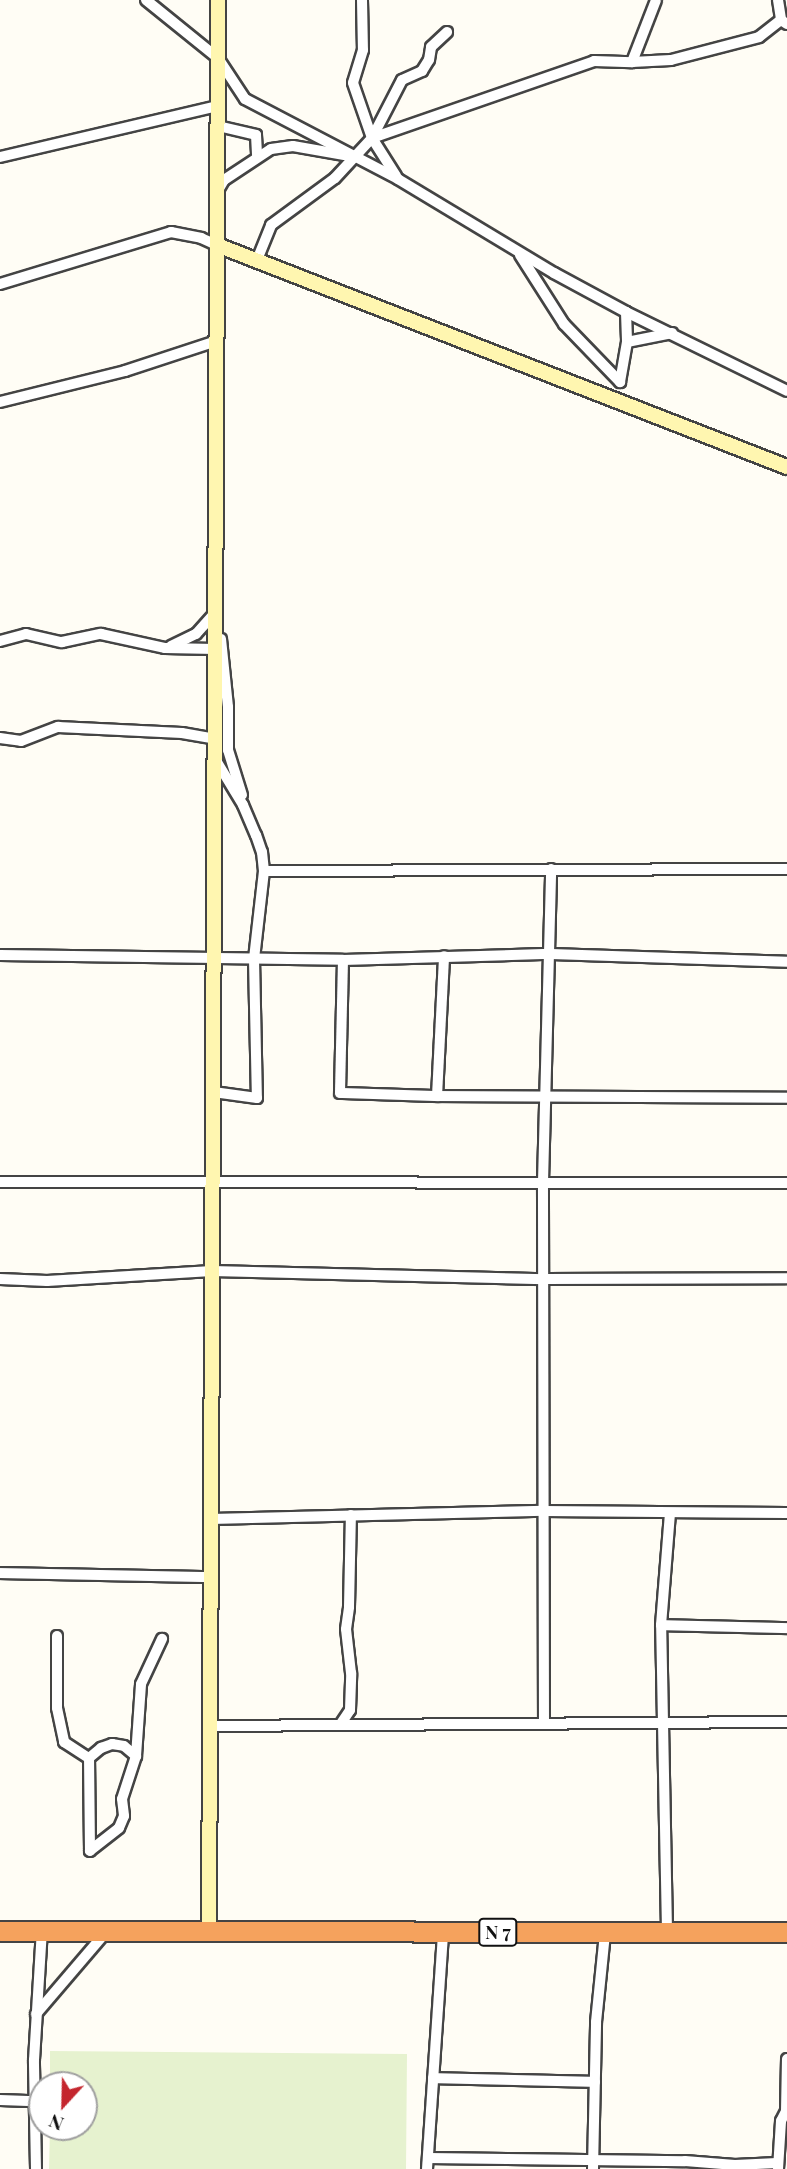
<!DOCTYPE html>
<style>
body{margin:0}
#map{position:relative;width:787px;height:2169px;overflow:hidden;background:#fffdf5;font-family:"Playfair Display",serif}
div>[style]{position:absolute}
.pitch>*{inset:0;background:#e6f2cf}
.roads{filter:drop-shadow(2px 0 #444) drop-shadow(-2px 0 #444) drop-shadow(0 2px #444) drop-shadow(0 -2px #444)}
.street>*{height:10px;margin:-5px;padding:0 5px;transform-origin:5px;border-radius:5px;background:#fff}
.secondary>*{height:14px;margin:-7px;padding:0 7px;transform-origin:7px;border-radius:7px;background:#fff6b0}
.highway>*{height:19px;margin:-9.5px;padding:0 9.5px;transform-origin:9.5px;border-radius:9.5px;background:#f5a25d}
span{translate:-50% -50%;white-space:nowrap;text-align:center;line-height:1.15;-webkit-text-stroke:7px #fff;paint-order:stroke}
.shield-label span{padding:2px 5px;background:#fff;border:2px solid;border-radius:5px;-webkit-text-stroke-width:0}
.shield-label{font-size:18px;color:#111;font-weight:700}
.north{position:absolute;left:28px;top:2071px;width:70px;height:70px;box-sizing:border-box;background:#fff;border:2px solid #a0a0a0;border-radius:50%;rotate:202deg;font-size:19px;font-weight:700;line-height:28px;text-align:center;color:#111}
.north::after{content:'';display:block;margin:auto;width:24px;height:32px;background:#c4262e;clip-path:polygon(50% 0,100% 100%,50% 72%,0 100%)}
</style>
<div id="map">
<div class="pitch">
<i style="clip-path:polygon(50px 2051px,407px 2054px,406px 2169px,49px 2169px,50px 2127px,84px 2127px,84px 2085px,50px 2085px)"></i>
</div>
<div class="roads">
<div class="street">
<i style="left:146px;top:0;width:92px;rotate:38.9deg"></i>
<i style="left:218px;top:58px;width:49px;rotate:56.6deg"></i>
<i style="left:245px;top:99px;width:173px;rotate:27.6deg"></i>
<i style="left:398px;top:179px;width:182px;rotate:31.1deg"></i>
<i style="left:554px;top:273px;width:82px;rotate:28.4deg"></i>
<i style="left:626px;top:312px;width:179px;rotate:26.1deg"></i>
<i style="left:362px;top:0;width:50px;rotate:88.9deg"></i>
<i style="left:363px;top:50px;width:34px;rotate:107deg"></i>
<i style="left:353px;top:83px;width:58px;rotate:70.9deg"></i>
<i style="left:372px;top:138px;width:45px;rotate:57.7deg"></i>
<i style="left:778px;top:0;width:20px;rotate:81deg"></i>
<i style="left:632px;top:62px;width:39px;rotate:-3deg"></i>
<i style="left:671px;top:60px;width:91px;rotate:-14.6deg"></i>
<i style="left:759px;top:37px;width:28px;rotate:-38deg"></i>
<i style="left:781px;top:20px;width:7px;rotate:34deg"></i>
<i style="left:218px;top:126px;width:39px;rotate:13deg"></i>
<i style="left:256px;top:135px;width:21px;rotate:87deg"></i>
<i style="left:372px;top:138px;width:235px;rotate:-19.1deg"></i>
<i style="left:594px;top:61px;width:38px;rotate:2deg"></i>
<i style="left:632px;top:62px;width:66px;rotate:-68.8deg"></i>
<i style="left:0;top:157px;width:224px;rotate:-13.2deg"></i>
<i style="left:217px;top:192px;width:14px;rotate:-60deg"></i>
<i style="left:224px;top:180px;width:56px;rotate:-33.4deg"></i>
<i style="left:271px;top:149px;width:22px;rotate:-8deg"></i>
<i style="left:293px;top:146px;width:52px;rotate:10deg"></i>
<i style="left:520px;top:255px;width:82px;rotate:57.5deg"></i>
<i style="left:564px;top:324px;width:81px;rotate:46deg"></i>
<i style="left:620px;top:382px;width:41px;rotate:-80.1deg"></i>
<i style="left:627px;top:342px;width:46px;rotate:-11.3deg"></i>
<i style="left:257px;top:260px;width:38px;rotate:-68deg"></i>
<i style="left:271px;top:225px;width:79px;rotate:-36.3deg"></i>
<i style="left:335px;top:178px;width:54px;rotate:-47.2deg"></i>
<i style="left:372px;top:138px;width:65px;rotate:-62.7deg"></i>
<i style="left:402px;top:80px;width:22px;rotate:-24deg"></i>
<i style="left:422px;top:71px;width:13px;rotate:-58deg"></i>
<i style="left:429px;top:60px;width:13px;rotate:-81deg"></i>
<i style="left:431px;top:47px;width:22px;rotate:-43deg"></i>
<i style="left:0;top:284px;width:179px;rotate:-16.9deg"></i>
<i style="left:171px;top:232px;width:31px;rotate:11deg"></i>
<i style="left:201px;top:238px;width:17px;rotate:24deg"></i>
<i style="left:626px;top:312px;width:30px;rotate:88deg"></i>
<i style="left:0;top:402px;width:129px;rotate:-13.9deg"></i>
<i style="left:125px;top:371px;width:97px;rotate:-18.1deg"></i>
<i style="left:221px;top:639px;width:68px;rotate:84.1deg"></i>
<i style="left:228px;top:707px;width:43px;rotate:90deg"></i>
<i style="left:228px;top:750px;width:47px;rotate:72.7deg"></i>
<i style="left:0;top:641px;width:27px;rotate:-15deg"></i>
<i style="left:26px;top:634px;width:37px;rotate:13deg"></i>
<i style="left:62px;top:642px;width:40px;rotate:-12deg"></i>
<i style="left:101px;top:634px;width:66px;rotate:12.3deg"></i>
<i style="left:165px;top:648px;width:50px;rotate:1.1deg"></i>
<i style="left:171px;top:646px;width:28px;rotate:-26deg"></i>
<i style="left:196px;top:634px;width:28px;rotate:-48deg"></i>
<i style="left:0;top:738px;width:21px;rotate:8deg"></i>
<i style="left:21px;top:741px;width:40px;rotate:-21deg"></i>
<i style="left:58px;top:727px;width:124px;rotate:2.8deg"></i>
<i style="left:182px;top:733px;width:34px;rotate:10deg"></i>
<i style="left:215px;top:739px;width:23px;rotate:85deg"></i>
<i style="left:217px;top:762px;width:50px;rotate:58.8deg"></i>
<i style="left:243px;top:805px;width:33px;rotate:67deg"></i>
<i style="left:256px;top:835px;width:18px;rotate:71deg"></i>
<i style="left:262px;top:852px;width:19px;rotate:84deg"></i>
<i style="left:264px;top:871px;width:89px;rotate:96.5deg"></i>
<i style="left:254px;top:959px;width:139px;rotate:88.8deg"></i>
<i style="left:257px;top:1098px;width:44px;rotate:-172.2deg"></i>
<i style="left:264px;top:871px;width:523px;rotate:-0.22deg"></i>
<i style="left:0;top:955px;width:343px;rotate:0.8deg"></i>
<i style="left:343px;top:960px;width:208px;rotate:-1.7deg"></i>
<i style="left:551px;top:954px;width:236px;rotate:1.9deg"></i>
<i style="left:343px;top:960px;width:133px;rotate:91.3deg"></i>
<i style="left:340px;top:1093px;width:97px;rotate:1.8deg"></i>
<i style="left:437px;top:1096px;width:140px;rotate:-87.1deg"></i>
<i style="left:437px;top:1096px;width:350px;rotate:0.3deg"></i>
<i style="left:0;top:1182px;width:787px;rotate:0.07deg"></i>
<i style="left:0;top:1279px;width:47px;rotate:2.4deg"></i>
<i style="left:47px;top:1281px;width:165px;rotate:-3.5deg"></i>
<i style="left:212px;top:1271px;width:333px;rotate:1.4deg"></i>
<i style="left:545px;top:1279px;width:242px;rotate:-0.2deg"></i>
<i style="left:211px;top:1519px;width:333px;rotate:-1.4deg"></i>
<i style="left:544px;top:1511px;width:243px;rotate:0.5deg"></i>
<i style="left:0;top:1573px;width:210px;rotate:1.1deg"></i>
<i style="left:661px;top:1625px;width:126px;rotate:1.4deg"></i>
<i style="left:57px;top:1636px;width:72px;rotate:90deg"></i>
<i style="left:57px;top:1708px;width:35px;rotate:78deg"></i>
<i style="left:64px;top:1742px;width:30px;rotate:33deg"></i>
<i style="left:544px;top:1722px;width:540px;rotate:-90.11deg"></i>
<i style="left:543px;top:1182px;width:313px;rotate:-88.5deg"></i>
<i style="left:340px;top:1725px;width:18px;rotate:-56deg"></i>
<i style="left:350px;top:1710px;width:37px;rotate:-88deg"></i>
<i style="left:351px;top:1673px;width:44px;rotate:-96.5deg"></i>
<i style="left:346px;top:1629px;width:22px;rotate:-82deg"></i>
<i style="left:349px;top:1607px;width:92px;rotate:-88.8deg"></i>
<i style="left:210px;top:1726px;width:577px;rotate:-0.4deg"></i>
<i style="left:112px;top:1744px;width:12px;rotate:9deg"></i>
<i style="left:124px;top:1746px;width:16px;rotate:40deg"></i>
<i style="left:136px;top:1756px;width:45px;rotate:108deg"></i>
<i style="left:122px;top:1799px;width:17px;rotate:83deg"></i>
<i style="left:124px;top:1816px;width:13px;rotate:113deg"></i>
<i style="left:119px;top:1828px;width:37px;rotate:142deg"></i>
<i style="left:90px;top:1851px;width:93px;rotate:-90.6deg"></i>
<i style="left:89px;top:1758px;width:16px;rotate:-40deg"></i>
<i style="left:101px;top:1748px;width:12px;rotate:-20deg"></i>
<i style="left:136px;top:1756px;width:72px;rotate:-86deg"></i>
<i style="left:141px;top:1684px;width:50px;rotate:-65deg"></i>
<i style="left:667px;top:1931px;width:306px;rotate:-91.1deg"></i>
<i style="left:661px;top:1625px;width:112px;rotate:-85.4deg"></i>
<i style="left:36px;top:2014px;width:109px;rotate:-49.5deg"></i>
<i style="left:433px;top:2078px;width:162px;rotate:1.4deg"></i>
<i style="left:0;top:2100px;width:35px;rotate:2deg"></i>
<i style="left:428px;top:2158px;width:257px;rotate:0.7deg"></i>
<i style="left:685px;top:2161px;width:50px;rotate:4.6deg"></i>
<i style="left:735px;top:2165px;width:42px;rotate:-2.7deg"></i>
<i style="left:36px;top:2169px;width:109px;rotate:-91.1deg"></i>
<i style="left:34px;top:2060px;width:129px;rotate:-86.5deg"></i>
<i style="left:427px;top:2169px;width:238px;rotate:-86.1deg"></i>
<i style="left:593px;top:2169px;width:147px;rotate:-88.8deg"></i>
<i style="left:596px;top:2022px;width:89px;rotate:-84.2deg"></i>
<i style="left:778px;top:2169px;width:48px;rotate:-86.4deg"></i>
<i style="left:781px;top:2121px;width:11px;rotate:-63deg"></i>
<i style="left:786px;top:2111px;width:52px;rotate:-88.9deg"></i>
</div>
<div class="secondary">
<i style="left:217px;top:245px;width:612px;rotate:21.28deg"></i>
<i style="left:209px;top:1932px;width:1932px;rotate:-89.73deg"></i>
</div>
<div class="highway">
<i style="left:0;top:1931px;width:787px;rotate:0.07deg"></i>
</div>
</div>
<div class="shield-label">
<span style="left:498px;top:1932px">N 7</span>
</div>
<div class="north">N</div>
</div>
